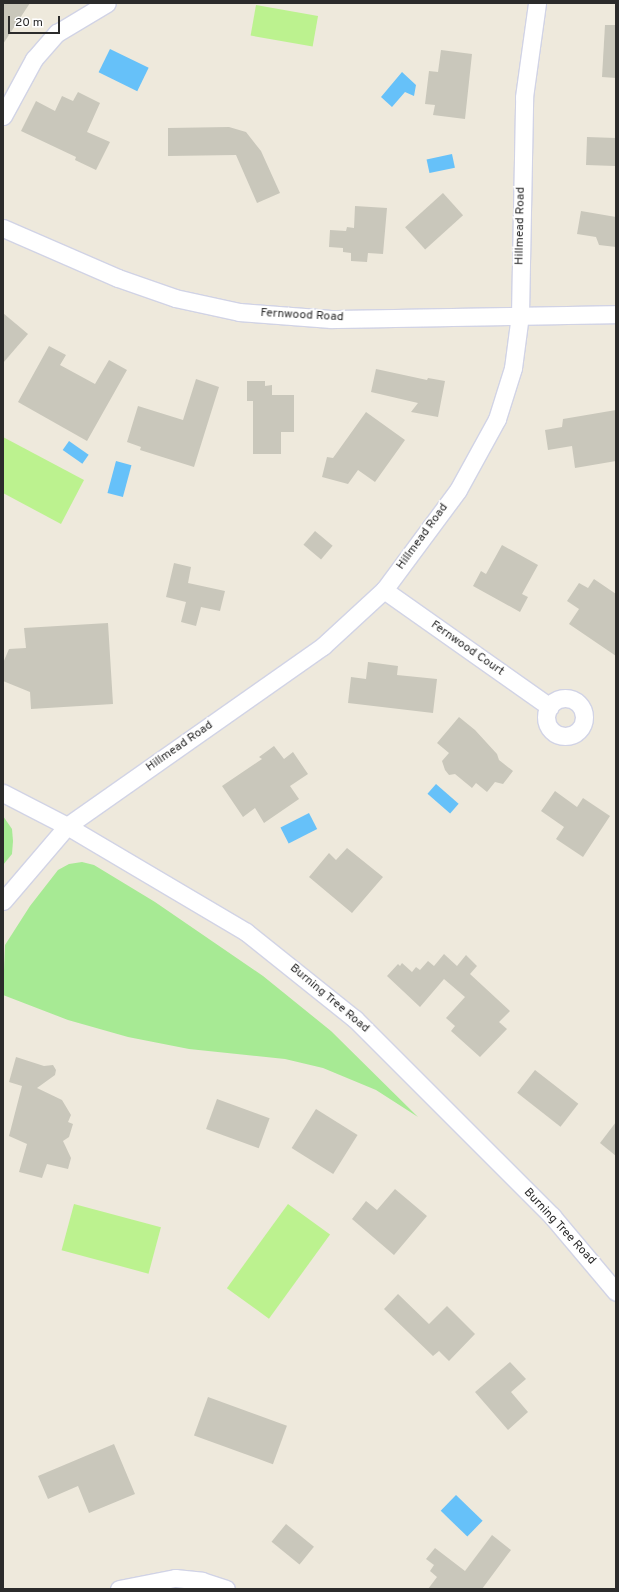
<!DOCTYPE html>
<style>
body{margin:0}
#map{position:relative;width:619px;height:1592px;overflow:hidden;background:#eee9dc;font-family:Overpass,sans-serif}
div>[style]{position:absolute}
.green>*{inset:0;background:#a7ea94}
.pitch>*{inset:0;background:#bcf28f;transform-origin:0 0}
.water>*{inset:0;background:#66c1f9;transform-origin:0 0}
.building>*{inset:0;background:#c9c7bb;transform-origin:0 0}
.roads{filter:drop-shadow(1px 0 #d1d3e5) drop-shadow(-1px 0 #d1d3e5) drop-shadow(0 1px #d1d3e5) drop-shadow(0 -1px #d1d3e5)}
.street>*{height:17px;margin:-8.5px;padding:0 8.5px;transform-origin:8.5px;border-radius:8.5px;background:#fff}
.street>.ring{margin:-8.5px;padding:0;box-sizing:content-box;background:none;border:17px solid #fff;border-radius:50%}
span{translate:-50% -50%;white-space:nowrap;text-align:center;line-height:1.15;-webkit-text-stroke:3.5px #fff;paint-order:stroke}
.street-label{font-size:12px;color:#2b2b2b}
.frame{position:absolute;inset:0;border:4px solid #2b2b2b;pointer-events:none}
.scale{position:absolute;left:8px;top:16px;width:52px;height:18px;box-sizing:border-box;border:2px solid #2b2b2b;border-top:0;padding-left:5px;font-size:12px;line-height:14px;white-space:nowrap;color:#2b2b2b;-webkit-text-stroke:3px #fff;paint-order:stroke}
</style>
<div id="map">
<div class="green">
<i style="clip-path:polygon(3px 816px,12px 829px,13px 841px,12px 854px,3px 865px)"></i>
<i style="clip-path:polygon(82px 862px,94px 865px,155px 902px,263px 976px,331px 1031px,418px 1117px,376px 1090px,323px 1068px,285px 1059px,189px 1049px,128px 1037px,68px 1020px,3px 995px,5px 945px,30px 906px,58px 870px,69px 864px)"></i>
</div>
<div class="pitch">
<i style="left:256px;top:5px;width:63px;height:31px;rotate:10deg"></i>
<i style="clip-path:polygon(3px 437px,84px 480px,61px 524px,3px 493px)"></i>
<i style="left:74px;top:1204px;width:90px;height:48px;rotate:15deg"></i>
<i style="left:288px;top:1204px;width:52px;height:104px;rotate:36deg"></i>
</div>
<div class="water">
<i style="left:110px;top:49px;width:43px;height:26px;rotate:26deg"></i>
<i style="clip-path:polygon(402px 72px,416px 85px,414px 96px,405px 92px,392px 107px,381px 97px)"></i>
<i style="left:452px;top:154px;width:14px;height:26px;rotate:78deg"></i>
<i style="left:69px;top:441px;width:24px;height:11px;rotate:35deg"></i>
<i style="left:116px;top:461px;width:16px;height:33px;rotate:15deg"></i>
<i style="left:436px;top:784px;width:30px;height:13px;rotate:41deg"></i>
<i style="left:309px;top:813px;width:18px;height:32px;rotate:63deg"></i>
<i style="left:456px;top:1495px;width:37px;height:22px;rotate:44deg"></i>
</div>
<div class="building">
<i style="clip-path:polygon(3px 3px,30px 3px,3px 44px)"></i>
<i style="clip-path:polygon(605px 25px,616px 25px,616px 78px,602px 77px)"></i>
<i style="clip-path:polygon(441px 50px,472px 54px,465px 119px,433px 115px,435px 105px,425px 104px,429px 71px,438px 72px)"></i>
<i style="clip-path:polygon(78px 92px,100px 103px,87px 132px,110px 142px,96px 170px,75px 160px,76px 157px,21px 131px,36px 101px,55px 111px,62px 96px,73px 101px)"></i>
<i style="clip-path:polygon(229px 127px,246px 132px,261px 151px,280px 193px,257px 203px,236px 155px,168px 156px,168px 128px)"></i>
<i style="left:587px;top:137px;width:29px;height:28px;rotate:2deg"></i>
<i style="left:443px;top:193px;width:30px;height:51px;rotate:48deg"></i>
<i style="clip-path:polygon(355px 206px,387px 208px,383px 254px,368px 253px,367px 262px,351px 261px,351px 253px,343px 252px,343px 248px,329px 247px,330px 230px,346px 231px,347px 227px,354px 228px)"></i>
<i style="clip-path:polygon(581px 211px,616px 217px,616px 247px,599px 245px,596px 237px,577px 234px)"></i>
<i style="clip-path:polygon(3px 313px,28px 334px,3px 363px)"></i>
<i style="clip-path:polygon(49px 346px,66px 355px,60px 365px,95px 384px,109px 360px,127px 370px,87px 441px,18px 402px)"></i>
<i style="clip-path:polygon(376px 369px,427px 380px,428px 378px,445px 381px,438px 417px,411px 412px,418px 403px,371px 392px)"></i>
<i style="clip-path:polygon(196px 379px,219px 387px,194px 467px,140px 450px,141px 447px,127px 442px,138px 406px,183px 420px)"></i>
<i style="clip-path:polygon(247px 381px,265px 381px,265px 386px,272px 385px,272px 395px,294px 395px,294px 432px,281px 432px,281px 454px,253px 454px,253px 401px,247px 401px)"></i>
<i style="clip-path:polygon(616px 410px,616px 461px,575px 468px,572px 446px,548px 450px,545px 430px,562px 427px,563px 419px)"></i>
<i style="clip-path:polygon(366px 412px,405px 440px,375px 482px,358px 470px,348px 484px,322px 477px,327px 457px,333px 458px)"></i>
<i style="left:315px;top:531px;width:23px;height:18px;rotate:40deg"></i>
<i style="clip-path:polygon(502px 545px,538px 565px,522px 594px,528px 597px,520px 612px,473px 586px,481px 571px,486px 574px)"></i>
<i style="clip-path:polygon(174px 563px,191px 567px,188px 583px,225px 591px,220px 611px,201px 607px,196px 626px,181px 622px,186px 602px,166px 597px)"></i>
<i style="clip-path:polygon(594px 579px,616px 594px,616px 656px,569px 624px,579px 609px,567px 601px,579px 583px,588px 588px)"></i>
<i style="clip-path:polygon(108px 623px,113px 704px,31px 709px,30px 692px,3px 681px,3px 663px,9px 649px,26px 648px,24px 628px)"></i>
<i style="clip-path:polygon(368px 662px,398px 666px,397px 675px,437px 679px,433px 713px,348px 703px,351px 677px,366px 679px)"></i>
<i style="clip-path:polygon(459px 717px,475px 730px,497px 754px,499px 760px,513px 771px,503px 784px,495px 782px,487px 792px,476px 783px,472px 788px,455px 774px,449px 775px,445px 770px,442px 761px,449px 753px,437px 743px)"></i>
<i style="clip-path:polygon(274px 746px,284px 759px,293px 752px,308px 774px,290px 786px,299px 799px,264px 823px,255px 808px,243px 817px,222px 786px,262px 759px,259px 757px)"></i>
<i style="clip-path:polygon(555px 791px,577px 807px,583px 798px,610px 816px,583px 857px,556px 839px,564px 827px,541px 811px)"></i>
<i style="clip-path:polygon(347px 848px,383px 877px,352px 913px,309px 877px,329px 853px,336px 860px)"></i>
<i style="clip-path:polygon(444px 954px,457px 966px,466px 955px,477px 966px,470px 974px,510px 1011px,499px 1022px,507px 1029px,480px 1057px,451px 1031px,455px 1026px,446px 1018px,465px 997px,444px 979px,420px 1007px,387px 976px,398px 964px,400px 966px,402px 963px,412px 972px,416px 967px,420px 970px,428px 961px,434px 966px)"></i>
<i style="clip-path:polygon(16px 1057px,44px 1066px,53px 1065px,56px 1070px,55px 1075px,37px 1088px,62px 1100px,71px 1115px,68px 1122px,73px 1124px,69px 1137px,63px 1141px,71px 1158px,68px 1169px,47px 1164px,42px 1178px,19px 1172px,27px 1144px,9px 1136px,22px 1086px,9px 1082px)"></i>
<i style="left:535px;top:1070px;width:55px;height:29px;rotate:38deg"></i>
<i style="left:217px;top:1099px;width:56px;height:32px;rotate:20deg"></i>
<i style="left:316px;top:1109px;width:49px;height:46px;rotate:32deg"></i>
<i style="clip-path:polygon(616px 1122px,616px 1156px,600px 1143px)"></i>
<i style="clip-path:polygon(395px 1189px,427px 1216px,394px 1255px,352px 1219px,366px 1201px,377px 1210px)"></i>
<i style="clip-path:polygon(398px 1294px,429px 1324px,447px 1306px,475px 1334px,449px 1361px,439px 1351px,433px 1356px,384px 1309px)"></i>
<i style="clip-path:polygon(510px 1362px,526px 1379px,511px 1392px,528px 1412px,508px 1430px,475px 1392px)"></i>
<i style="left:208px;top:1397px;width:84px;height:41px;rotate:20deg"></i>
<i style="clip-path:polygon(114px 1444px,135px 1494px,89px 1513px,78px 1486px,48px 1499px,38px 1476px)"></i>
<i style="left:286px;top:1524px;width:36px;height:23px;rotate:39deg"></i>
<i style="clip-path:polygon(492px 1535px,511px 1550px,482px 1589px,428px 1589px,437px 1577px,430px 1571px,434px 1565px,426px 1559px,435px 1548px,465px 1571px)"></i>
</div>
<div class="roads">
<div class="street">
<i style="left:3px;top:116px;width:65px;rotate:-61.5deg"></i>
<i style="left:34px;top:59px;width:35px;rotate:-49deg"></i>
<i style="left:57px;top:33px;width:58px;rotate:-31deg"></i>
<i style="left:3px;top:228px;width:125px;rotate:23.5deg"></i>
<i style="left:118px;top:278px;width:60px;rotate:19.3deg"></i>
<i style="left:175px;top:298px;width:66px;rotate:12.3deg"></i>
<i style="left:239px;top:312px;width:92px;rotate:4.4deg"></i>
<i style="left:331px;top:319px;width:285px;rotate:-1deg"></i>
<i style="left:384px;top:590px;width:203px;rotate:35.2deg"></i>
<i class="ring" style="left:546px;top:698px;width:21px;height:21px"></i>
<i style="left:3px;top:793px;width:72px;rotate:27.3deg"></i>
<i style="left:67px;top:826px;width:208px;rotate:30.6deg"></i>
<i style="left:246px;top:932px;width:139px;rotate:38.6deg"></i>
<i style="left:355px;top:1019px;width:279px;rotate:45deg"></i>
<i style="left:552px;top:1216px;width:99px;rotate:49.9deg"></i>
<i style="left:3px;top:901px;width:99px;rotate:-49.5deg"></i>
<i style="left:67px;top:826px;width:313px;rotate:-35.1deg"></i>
<i style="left:323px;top:646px;width:83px;rotate:-42.6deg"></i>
<i style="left:384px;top:590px;width:124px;rotate:-53.5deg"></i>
<i style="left:458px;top:490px;width:81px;rotate:-61.2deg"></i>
<i style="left:497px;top:419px;width:53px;rotate:-72.6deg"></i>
<i style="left:513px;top:368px;width:53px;rotate:-82.5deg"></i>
<i style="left:520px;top:315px;width:218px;rotate:-88.9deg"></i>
<i style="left:524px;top:97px;width:95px;rotate:-82.1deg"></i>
<i style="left:119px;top:1589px;width:57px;rotate:-11.1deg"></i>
<i style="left:175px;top:1578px;width:27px;rotate:6deg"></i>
<i style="left:202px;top:1581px;width:25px;rotate:18deg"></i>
</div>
</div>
<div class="street-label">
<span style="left:521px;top:226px;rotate:-89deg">Hillmead Road</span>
<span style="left:302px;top:316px;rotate:3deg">Fernwood Road</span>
<span style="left:423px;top:537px;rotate:-54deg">Hillmead Road</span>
<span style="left:467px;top:649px;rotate:35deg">Fernwood Court</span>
<span style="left:180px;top:747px;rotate:-35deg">Hillmead Road</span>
<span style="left:329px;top:999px;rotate:40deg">Burning Tree Road</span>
<span style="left:559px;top:1227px;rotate:47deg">Burning Tree Road</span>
</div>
<div class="frame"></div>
<div class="scale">20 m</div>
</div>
